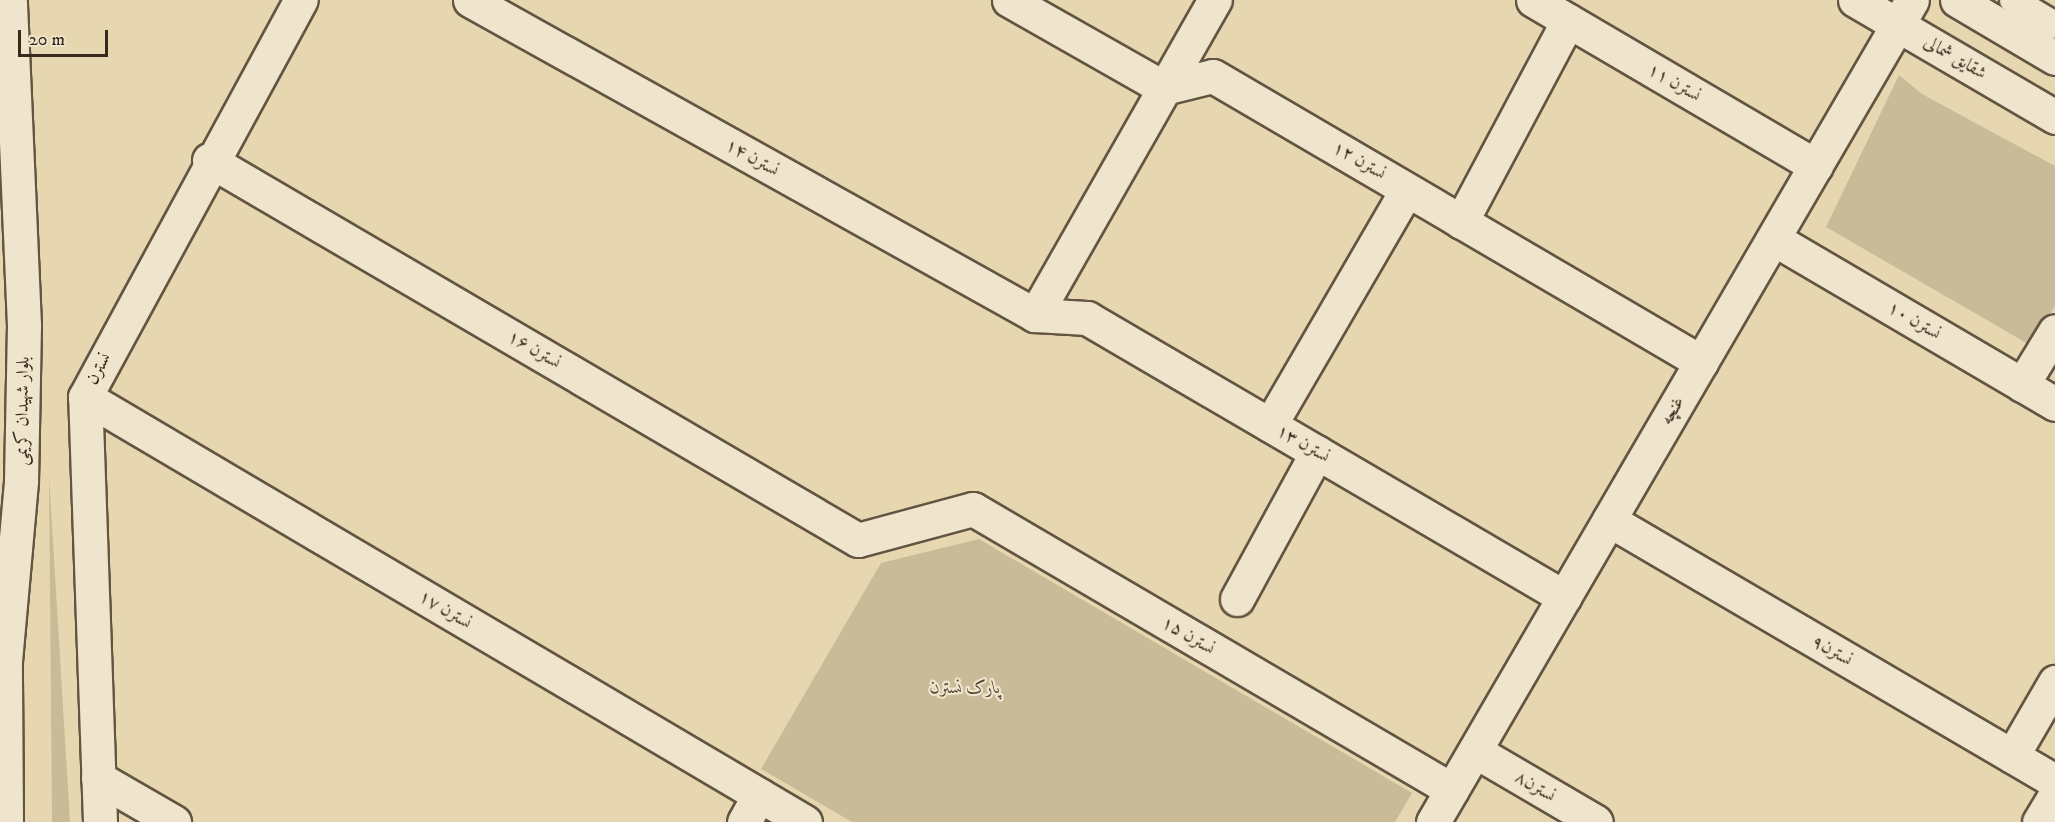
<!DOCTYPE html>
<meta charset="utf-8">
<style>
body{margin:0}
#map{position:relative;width:2055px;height:822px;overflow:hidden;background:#e7d7b1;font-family:"IM FELL DW Pica",Amiri,serif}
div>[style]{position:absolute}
.green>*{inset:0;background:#c9ba98}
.roads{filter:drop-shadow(2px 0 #635542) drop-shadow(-2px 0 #635542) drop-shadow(0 2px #635542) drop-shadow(0 -2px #635542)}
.pedestrian>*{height:26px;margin:-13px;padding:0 13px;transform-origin:13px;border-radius:13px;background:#efe5cc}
.minor>*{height:33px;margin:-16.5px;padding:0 16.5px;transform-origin:16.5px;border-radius:16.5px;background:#efe5cc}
.tertiary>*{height:33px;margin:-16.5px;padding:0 16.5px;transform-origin:16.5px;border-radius:16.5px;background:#efe5cc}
.secondary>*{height:33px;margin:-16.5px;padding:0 16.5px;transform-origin:16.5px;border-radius:16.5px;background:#efe5cc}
span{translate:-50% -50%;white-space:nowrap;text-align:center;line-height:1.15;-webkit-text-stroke:4.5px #efe5cc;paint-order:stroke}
.street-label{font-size:18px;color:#372a1d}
.park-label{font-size:18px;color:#544736;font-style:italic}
.scale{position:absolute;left:18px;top:30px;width:90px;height:27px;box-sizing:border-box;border:3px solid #372a1d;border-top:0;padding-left:8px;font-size:18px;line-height:21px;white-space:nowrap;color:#372a1d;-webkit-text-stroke:4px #efe5cc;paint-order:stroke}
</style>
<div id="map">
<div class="green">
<i style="clip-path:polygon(1899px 75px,1922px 94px,2055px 166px,2055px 306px,2030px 345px,1826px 227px)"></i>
<i style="clip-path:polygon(49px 476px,70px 822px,52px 822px)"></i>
<i style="clip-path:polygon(979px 539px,1412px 793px,1395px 822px,852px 822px,761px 769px,881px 563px)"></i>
</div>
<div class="roads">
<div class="pedestrian">
<i style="left:2013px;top:0;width:49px;rotate:30.8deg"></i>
</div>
<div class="minor">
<i style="left:470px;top:0;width:647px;rotate:29.14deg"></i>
<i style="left:1035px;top:315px;width:52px;rotate:3.3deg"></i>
<i style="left:1087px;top:318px;width:553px;rotate:30.32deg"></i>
<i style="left:1009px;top:0;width:178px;rotate:29.6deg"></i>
<i style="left:1164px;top:88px;width:50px;rotate:-13.8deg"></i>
<i style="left:1213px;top:76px;width:566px;rotate:30.37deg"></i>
<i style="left:1533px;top:0;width:328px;rotate:30.4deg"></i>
<i style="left:209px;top:160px;width:752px;rotate:30.35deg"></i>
<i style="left:858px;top:540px;width:119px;rotate:-15.1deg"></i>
<i style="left:973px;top:509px;width:555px;rotate:30.4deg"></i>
<i style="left:1461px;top:222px;width:228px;rotate:-62deg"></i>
<i style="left:1774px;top:239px;width:326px;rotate:30.4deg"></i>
<i style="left:1035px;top:315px;width:363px;rotate:-60.3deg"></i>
<i style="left:2022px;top:385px;width:63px;rotate:-58.6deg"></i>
<i style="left:85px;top:397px;width:836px;rotate:30.55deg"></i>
<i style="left:1270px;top:425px;width:272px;rotate:-59.8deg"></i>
<i style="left:1609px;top:520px;width:517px;rotate:30.34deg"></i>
<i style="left:1237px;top:599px;width:167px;rotate:-61.4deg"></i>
<i style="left:1475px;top:751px;width:140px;rotate:30.4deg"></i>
<i style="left:2012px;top:756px;width:86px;rotate:-59.8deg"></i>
<i style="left:98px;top:778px;width:88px;rotate:30.1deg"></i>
<i style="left:744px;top:822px;width:31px;rotate:-61deg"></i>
<i style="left:2039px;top:822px;width:31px;rotate:-59deg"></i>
</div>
<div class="tertiary">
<i style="left:100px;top:822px;width:425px;rotate:-92deg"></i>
<i style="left:85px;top:397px;width:452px;rotate:-61.5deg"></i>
<i style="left:1433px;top:822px;width:951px;rotate:-59.77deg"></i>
</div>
<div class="secondary">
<i style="left:1855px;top:0;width:232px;rotate:30.3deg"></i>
<i style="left:1957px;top:0;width:114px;rotate:30.6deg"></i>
<i style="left:6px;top:822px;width:161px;rotate:-90.4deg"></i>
<i style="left:5px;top:661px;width:181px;rotate:-84.9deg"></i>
<i style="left:21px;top:481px;width:156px;rotate:-88.9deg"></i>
<i style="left:24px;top:325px;width:325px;rotate:-92.5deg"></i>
</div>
</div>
<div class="street-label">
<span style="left:1955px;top:58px;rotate:30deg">شقایق شمالی</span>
<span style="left:1674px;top:83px;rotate:30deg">نسترن ۱۱</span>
<span style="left:752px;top:158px;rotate:29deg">نسترن ۱۴</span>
<span style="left:1359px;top:161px;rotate:30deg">نسترن ۱۲</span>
<span style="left:1914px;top:321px;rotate:30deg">نسترن ۱۰</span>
<span style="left:534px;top:350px;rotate:30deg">نسترن ۱۶</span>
<span style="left:99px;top:369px;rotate:-62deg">نسترن</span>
<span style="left:23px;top:411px;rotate:-89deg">بلوار شهیدان کریمی</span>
<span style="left:1673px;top:411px;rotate:-60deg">غنچه</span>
<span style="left:1303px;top:444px;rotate:30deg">نسترن ۱۳</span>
<span style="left:445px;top:610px;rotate:31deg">نسترن ۱۷</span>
<span style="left:1188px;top:636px;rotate:30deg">نسترن ۱۵</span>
<span style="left:1832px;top:651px;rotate:30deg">نسترن۹</span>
<span style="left:1535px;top:787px;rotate:30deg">نسترن۸</span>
</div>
<div class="park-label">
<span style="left:965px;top:688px">پارک نسترن</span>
</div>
<div class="scale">20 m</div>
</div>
